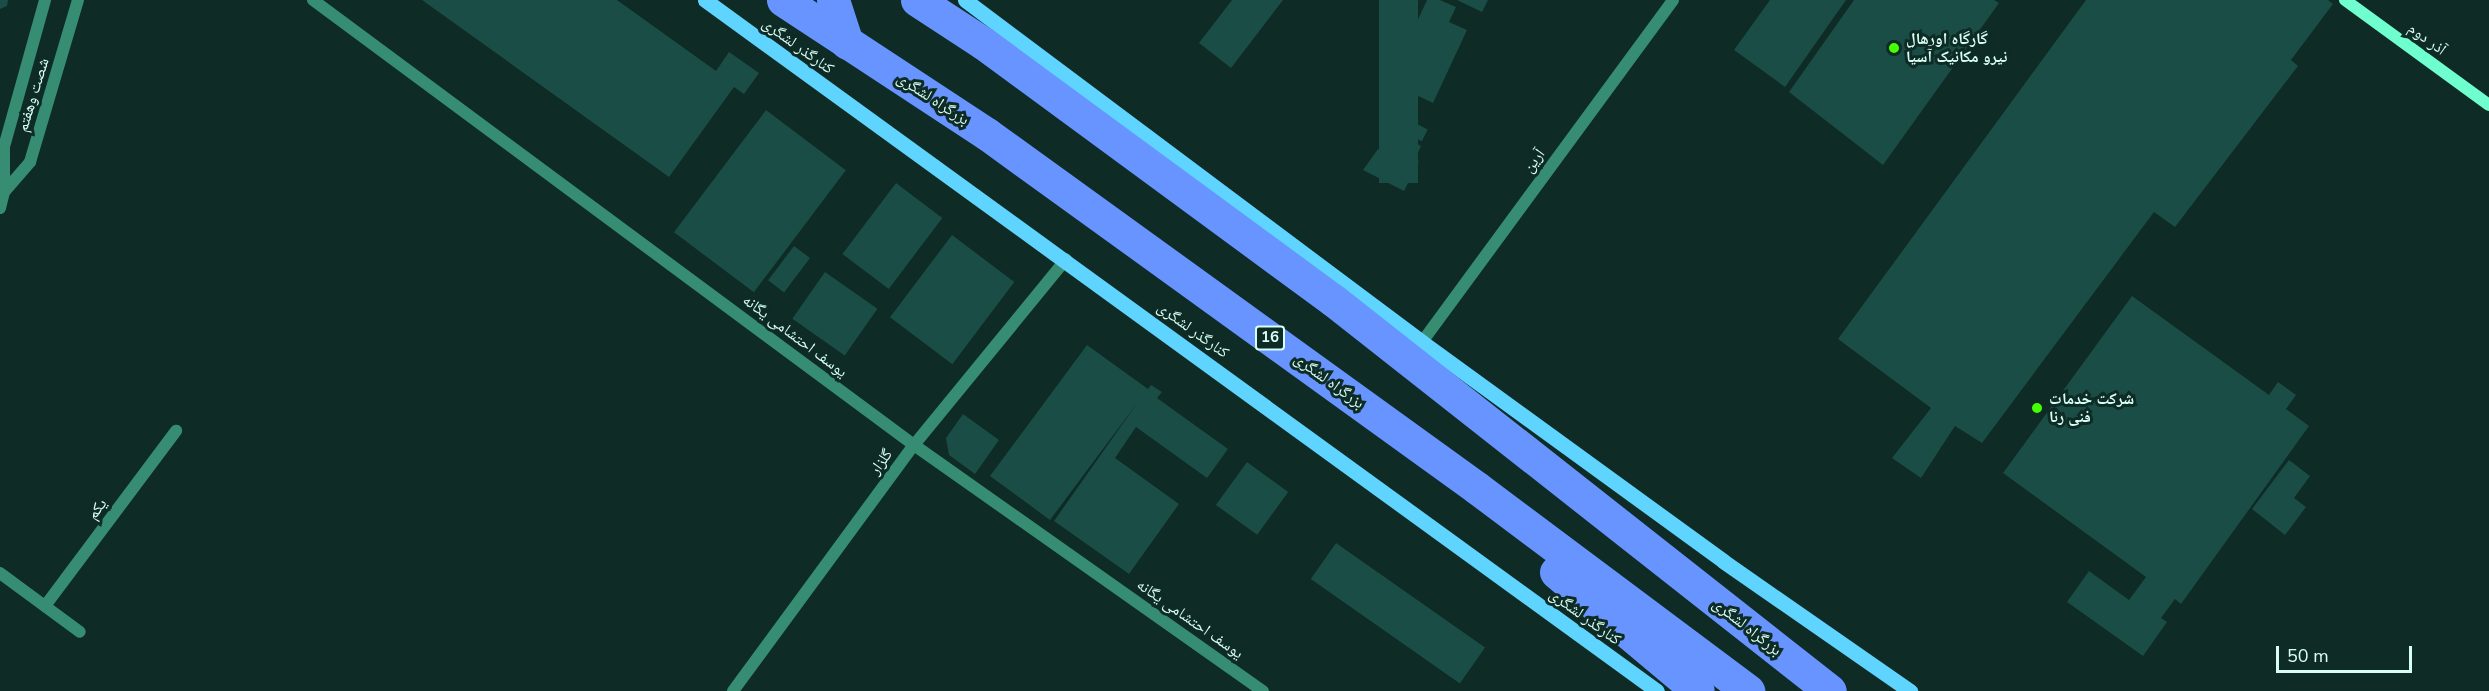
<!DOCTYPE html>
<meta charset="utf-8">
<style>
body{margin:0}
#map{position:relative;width:2489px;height:691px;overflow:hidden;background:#0e2b25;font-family:"Nunito Sans","Noto Naskh Arabic",sans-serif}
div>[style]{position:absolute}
.building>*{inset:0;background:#194d45;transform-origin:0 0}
.minor>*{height:12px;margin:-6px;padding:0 6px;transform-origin:6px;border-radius:6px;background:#368d71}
.tertiary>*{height:12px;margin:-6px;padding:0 6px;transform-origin:6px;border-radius:6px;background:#368d71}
.secondary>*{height:12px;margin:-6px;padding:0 6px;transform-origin:6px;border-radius:6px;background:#6fffcf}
.primary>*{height:15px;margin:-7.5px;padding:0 7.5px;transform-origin:7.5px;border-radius:7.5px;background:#5fd4ff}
.trunk>*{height:33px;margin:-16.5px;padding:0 16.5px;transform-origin:16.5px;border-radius:16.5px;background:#6794ff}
.dots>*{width:16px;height:16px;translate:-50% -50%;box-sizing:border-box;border:3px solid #0e2b25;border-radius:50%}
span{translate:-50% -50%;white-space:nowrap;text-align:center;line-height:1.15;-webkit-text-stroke:6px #0e2b25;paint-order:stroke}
.shield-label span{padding:2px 4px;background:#0e2b25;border:2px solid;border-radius:4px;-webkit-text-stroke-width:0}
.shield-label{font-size:15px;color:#d8fff5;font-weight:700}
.poi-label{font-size:16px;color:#d8fff5;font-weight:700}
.left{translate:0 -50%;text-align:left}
.street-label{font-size:16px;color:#d8fff5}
.scale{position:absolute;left:2276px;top:646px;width:136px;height:27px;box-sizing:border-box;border:3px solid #d8fff5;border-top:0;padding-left:8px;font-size:18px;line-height:21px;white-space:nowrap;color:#d8fff5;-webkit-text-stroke:4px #0e2b25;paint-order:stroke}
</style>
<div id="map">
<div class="building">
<i style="clip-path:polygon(0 0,8px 0,7px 6px,0 9px)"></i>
<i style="clip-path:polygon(422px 0,617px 0,716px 71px,729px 52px,759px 73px,744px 94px,734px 87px,669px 177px)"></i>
<i style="clip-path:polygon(1232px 0,1283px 0,1231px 68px,1199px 43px)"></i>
<i style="left:1379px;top:0;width:39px;height:183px"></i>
<i style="clip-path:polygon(1427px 0,1440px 0,1456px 7px,1449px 22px,1467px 30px,1433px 103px,1389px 82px)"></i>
<i style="clip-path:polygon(1457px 0,1488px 0,1482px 12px)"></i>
<i style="clip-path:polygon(1770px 0,1846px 0,1785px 87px,1734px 50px)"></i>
<i style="clip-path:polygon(1854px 0,1994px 0,1999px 3px,1883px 165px,1789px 92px)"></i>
<i style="clip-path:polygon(2086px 0,2328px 0,2333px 4px,2291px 60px,2298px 66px,2175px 227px,2154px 212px,1982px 443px,1955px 426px,1921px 478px,1892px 458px,1931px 408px,1838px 339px)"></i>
<i style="left:766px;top:110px;width:100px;height:153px;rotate:37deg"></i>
<i style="left:1401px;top:116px;width:30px;height:13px;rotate:27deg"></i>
<i style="clip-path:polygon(1390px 136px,1405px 144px,1408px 139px,1421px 146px,1415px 159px,1419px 161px,1404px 191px,1363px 170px,1378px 149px,1382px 151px)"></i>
<i style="left:896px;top:183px;width:58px;height:89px;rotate:37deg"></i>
<i style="left:952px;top:235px;width:78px;height:103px;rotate:37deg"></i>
<i style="left:794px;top:246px;width:20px;height:43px;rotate:37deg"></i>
<i style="left:825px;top:272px;width:64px;height:57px;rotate:35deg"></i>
<i style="clip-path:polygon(2132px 296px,2269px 395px,2278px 382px,2296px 395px,2286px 409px,2309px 426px,2181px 604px,2175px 599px,2161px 618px,2167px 622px,2143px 656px,2067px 602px,2089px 571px,2129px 600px,2146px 577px,2003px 473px)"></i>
<i style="clip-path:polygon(1087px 345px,1148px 389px,1151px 385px,1162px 392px,1157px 398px,1228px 449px,1207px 478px,1136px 427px,1115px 458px,1179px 504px,1129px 574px,1054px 521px,1138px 402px,1050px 520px,990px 476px)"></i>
<i style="clip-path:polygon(963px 414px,999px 440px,975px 474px,949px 455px,946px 438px)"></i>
<i style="clip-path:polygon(2289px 460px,2310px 476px,2294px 498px,2306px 507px,2285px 535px,2252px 509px)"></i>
<i style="left:1247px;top:462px;width:51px;height:53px;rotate:36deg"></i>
<i style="left:1336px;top:543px;width:182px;height:44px;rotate:35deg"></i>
</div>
<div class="minor">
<i style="left:1422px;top:342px;width:424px;rotate:-53.7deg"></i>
<i style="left:0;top:573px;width:99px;rotate:36.4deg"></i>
<i style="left:45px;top:606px;width:219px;rotate:-53.2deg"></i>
</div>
<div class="tertiary">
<i style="left:313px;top:0;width:748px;rotate:36.52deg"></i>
<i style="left:914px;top:445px;width:427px;rotate:35.2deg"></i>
<i style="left:4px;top:192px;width:40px;rotate:-49deg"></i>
<i style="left:30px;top:162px;width:169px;rotate:-73.5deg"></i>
<i style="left:0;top:208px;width:16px;rotate:-76deg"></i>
<i style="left:4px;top:192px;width:45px;rotate:-90deg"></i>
<i style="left:4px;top:147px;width:153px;rotate:-74.4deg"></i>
<i style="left:733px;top:691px;width:305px;rotate:-53.7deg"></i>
<i style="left:914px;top:445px;width:240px;rotate:-50.7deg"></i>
</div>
<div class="secondary">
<i style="left:2345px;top:0;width:178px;rotate:36.1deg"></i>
</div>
<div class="primary">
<i style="left:705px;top:0;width:1176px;rotate:35.97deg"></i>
<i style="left:965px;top:0;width:571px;rotate:36.81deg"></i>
<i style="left:1422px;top:342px;width:372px;rotate:36deg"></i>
<i style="left:1723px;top:561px;width:228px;rotate:34.8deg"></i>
</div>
<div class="trunk">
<i style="left:783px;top:0;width:244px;rotate:33.3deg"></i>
<i style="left:987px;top:134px;width:604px;rotate:35.85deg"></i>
<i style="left:1477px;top:488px;width:339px;rotate:36.8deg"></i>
<i style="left:833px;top:0;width:45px;rotate:72deg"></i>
<i style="left:917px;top:0;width:79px;rotate:33.1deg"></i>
<i style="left:983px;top:43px;width:434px;rotate:36.3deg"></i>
<i style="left:1333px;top:300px;width:632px;rotate:38.19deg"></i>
<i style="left:1556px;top:572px;width:185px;rotate:40deg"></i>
</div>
<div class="dots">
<i style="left:1894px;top:48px;background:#45ff04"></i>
<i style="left:2037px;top:408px;background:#45ff04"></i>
</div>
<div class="shield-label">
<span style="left:1270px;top:338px">16</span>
</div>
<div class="poi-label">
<span class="left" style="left:1906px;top:48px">گارگاه اورهال<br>نیرو مکانیک آسیا</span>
<span class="left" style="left:2049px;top:408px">شرکت خدمات<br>فنی رنا</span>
</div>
<div class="street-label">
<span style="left:2427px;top:39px;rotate:36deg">آذر دوم</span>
<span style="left:798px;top:46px;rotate:36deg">کنارگذر لشگری</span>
<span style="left:33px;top:95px;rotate:-73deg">شصت وهفتم</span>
<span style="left:933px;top:99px;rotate:33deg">بزرگراه لشگری</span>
<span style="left:1534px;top:161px;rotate:-54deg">آرین</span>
<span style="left:1193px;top:330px;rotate:36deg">کنارگذر لشگری</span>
<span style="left:795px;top:336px;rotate:37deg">یوسف احتشامی یگانه</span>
<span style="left:1329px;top:381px;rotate:36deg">بزرگراه لشگری</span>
<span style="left:881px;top:462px;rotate:-54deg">گلزار</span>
<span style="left:97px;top:509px;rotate:-53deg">یکم</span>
<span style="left:1585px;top:617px;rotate:36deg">کنارگذر لشگری</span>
<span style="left:1190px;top:619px;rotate:35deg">یوسف احتشامی یگانه</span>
<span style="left:1747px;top:627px;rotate:38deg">بزرگراه لشگری</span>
</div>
<div class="scale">50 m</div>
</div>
